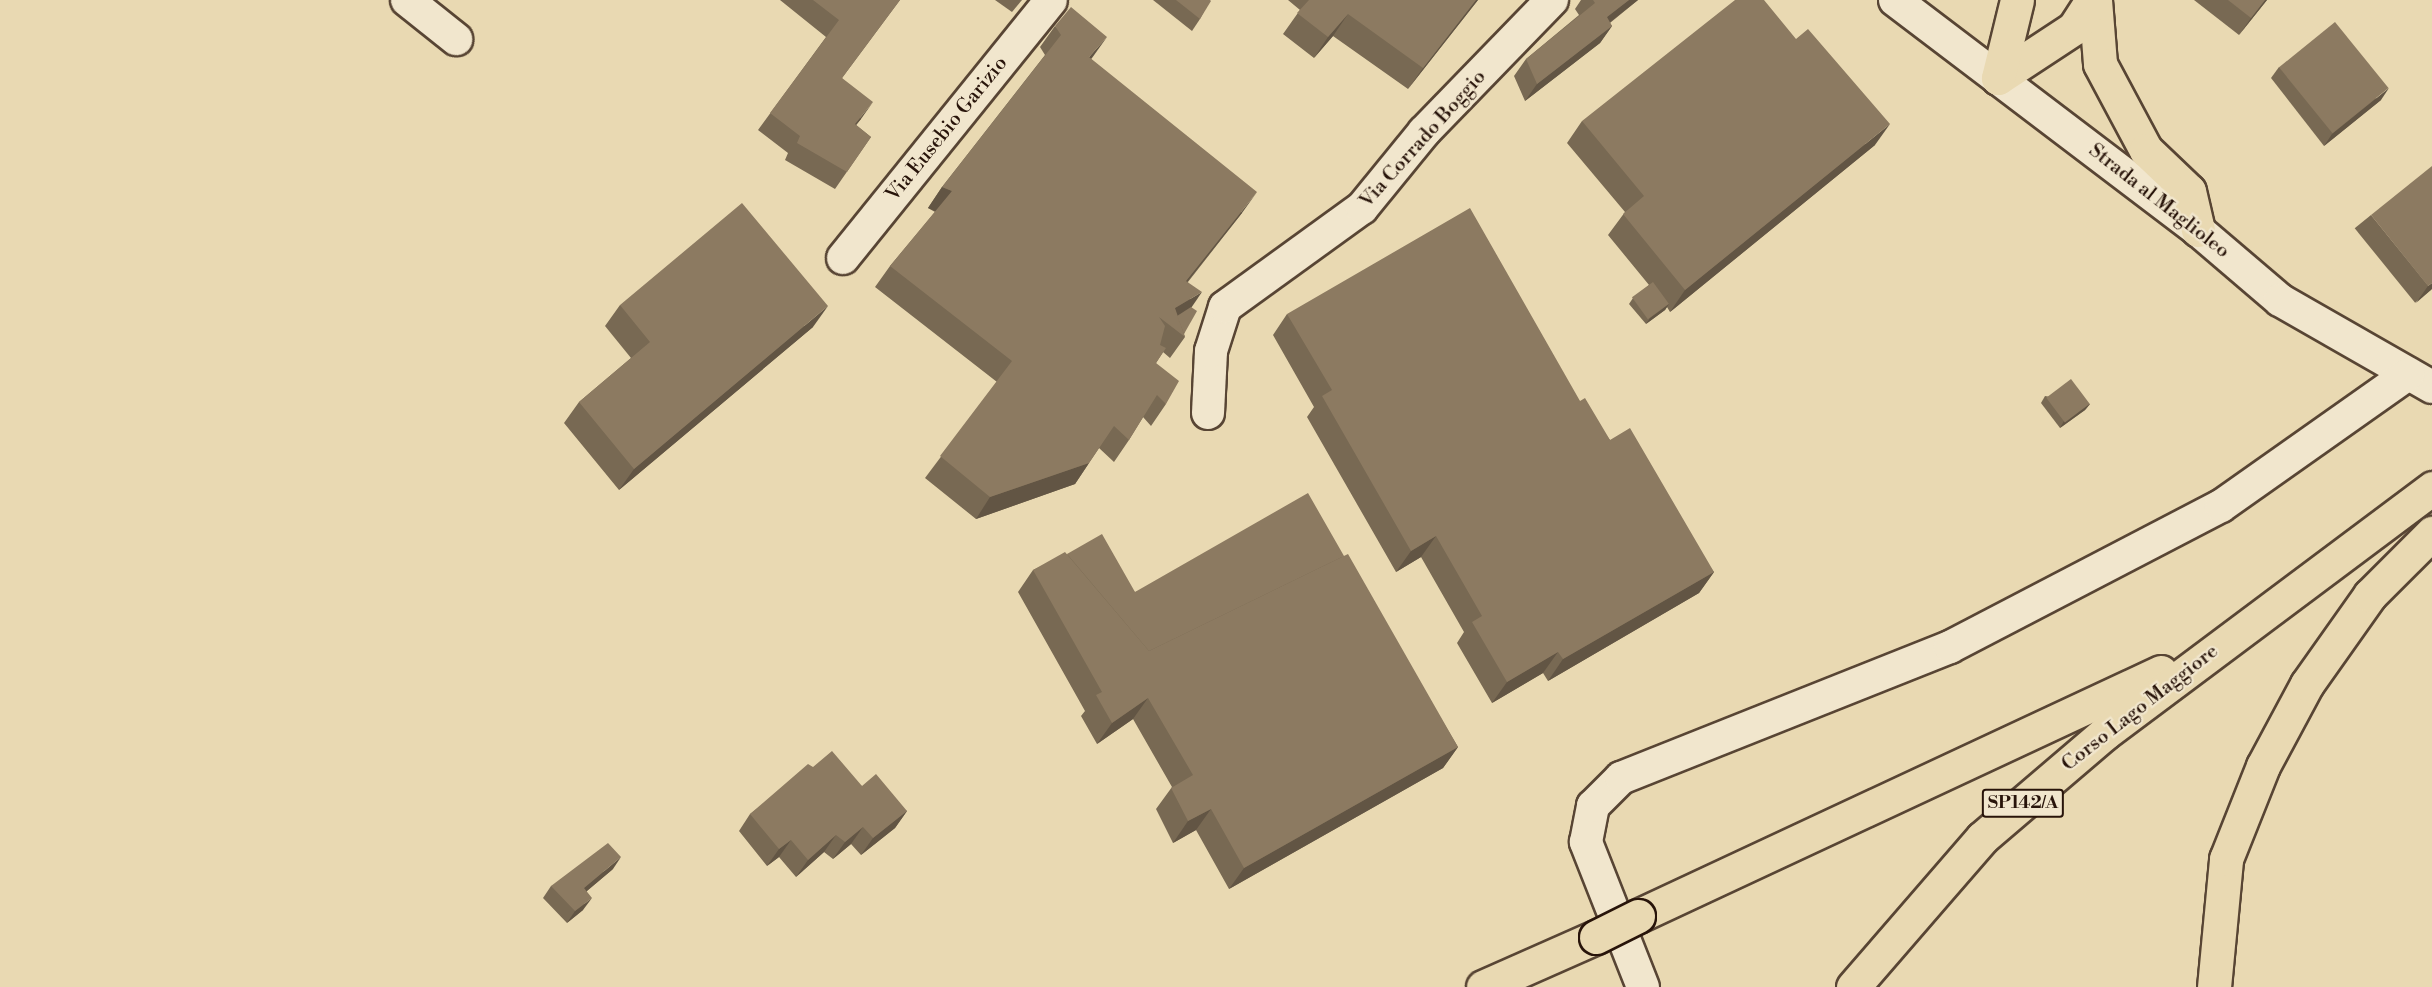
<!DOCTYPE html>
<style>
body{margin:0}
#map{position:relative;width:2432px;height:987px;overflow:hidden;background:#e9d9b2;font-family:"Libre Bodoni",serif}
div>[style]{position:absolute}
.roads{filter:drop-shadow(2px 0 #584534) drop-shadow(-2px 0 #584534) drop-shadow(0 2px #584534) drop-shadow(0 -2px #584534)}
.minor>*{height:32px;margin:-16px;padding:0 16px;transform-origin:16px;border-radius:16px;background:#f1e6cd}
.trunk>*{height:33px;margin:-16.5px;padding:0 16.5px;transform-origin:16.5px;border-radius:16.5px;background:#e9d9b2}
.bridges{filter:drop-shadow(2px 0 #28140a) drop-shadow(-2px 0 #28140a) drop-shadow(0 2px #28140a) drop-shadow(0 -2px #28140a)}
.trunk-bridge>*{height:33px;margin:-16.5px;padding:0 16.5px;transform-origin:16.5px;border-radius:16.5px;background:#e9d9b2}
.wall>*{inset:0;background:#786953;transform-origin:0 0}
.shaded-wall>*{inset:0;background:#625544}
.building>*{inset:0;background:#8c7a61;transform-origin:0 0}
span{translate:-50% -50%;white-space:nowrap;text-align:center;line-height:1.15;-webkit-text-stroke:4.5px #f1e6cd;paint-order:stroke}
.shield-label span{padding:2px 4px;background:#f1e6cd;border:2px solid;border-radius:4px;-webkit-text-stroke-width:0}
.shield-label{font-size:18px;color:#28140a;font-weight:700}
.street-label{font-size:20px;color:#28140a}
</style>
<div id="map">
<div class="roads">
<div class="minor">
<div style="left:407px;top:0;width:63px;rotate:38.5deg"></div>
<div style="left:1895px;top:0;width:380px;rotate:37.2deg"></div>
<div style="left:2198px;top:230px;width:108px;rotate:40.5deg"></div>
<div style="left:2280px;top:300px;width:175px;rotate:29.8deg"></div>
<div style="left:843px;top:258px;width:331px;rotate:-51.1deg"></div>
<div style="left:1208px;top:413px;width:62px;rotate:-87.2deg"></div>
<div style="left:1211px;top:351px;width:46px;rotate:-72.3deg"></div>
<div style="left:1225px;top:307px;width:169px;rotate:-35.9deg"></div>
<div style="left:1362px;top:208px;width:98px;rotate:-50.8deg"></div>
<div style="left:1424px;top:132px;width:184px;rotate:-45.9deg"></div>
<div style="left:1643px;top:987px;width:156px;rotate:-111.5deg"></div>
<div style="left:1586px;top:842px;width:37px;rotate:-79deg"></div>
<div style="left:1593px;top:806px;width:40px;rotate:-45deg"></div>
<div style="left:1621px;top:778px;width:354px;rotate:-21.7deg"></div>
<div style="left:1950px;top:647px;width:305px;rotate:-27.5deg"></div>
<div style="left:2221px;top:506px;width:229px;rotate:-35.2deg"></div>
</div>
<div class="trunk">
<div style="left:2095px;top:0;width:64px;rotate:85.5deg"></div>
<div style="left:2100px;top:64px;width:98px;rotate:61.9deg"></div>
<div style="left:2146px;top:150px;width:59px;rotate:43.6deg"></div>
<div style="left:2189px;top:191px;width:40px;rotate:77deg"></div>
<div style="left:1998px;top:78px;width:91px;rotate:-33.3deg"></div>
<div style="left:2074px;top:28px;width:33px;rotate:-57deg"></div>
<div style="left:1998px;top:78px;width:80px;rotate:-76.3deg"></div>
<div style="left:1638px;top:916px;width:577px;rotate:-25.01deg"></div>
<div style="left:1483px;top:987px;width:124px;rotate:-23.9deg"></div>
<div style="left:1853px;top:987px;width:197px;rotate:-49.1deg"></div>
<div style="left:1982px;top:838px;width:162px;rotate:-40.5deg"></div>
<div style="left:2105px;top:733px;width:409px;rotate:-36.8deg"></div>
<div style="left:2214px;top:987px;width:129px;rotate:-84.6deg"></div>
<div style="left:2226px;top:859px;width:100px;rotate:-68.3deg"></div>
<div style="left:2263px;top:766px;width:93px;rotate:-61.8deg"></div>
<div style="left:2307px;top:684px;width:109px;rotate:-54.7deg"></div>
<div style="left:2370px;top:595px;width:88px;rotate:-45deg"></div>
</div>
</div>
<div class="bridges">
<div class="trunk-bridge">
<div style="left:1596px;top:937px;width:47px;rotate:-26.6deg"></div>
</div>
</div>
<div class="wall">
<div style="clip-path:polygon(780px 0,900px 0,842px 78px,861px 119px,856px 125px,871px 137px,835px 189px,785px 160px,788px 153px,758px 130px,826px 37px)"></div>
<div style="clip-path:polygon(995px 0,1022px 0,1012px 12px)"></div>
<div style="clip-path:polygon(1153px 0,1210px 0,1200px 19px,1192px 31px)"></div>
<div style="clip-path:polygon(1288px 0,1478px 0,1408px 89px,1333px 36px,1314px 58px,1283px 34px,1300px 10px)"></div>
<div style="clip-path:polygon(1581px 0,1638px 0,1610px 23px,1612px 26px,1600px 43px,1525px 101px,1514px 76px,1526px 59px,1579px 15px,1575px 9px)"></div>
<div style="clip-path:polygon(2194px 0,2267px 0,2239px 35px)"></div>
<div style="clip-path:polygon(1055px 26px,1091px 59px,1242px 213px,1188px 282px,1191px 307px,1184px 334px,1185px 337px,1170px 358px,1163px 352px,1156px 363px,1166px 404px,1151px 426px,1143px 417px,1129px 440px,1114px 462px,1099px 448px,1075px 484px,976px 519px,925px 478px,997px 382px,875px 287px,890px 266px,935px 212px,928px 208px,942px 187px,1045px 55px,1040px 47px)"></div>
<div style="clip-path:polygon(2279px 67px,2381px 100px,2324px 146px,2271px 78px)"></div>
<div style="clip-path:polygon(1582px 121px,1875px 145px,1670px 312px,1667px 307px,1665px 310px,1646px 324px,1629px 304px,1633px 298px,1649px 285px,1608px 235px,1625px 212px,1567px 143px)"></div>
<div style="left:2371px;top:215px;width:96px;height:21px;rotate:51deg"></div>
<div style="clip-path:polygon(620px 305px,813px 327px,619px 490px,564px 423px,579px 402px,631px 358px,605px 326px)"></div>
<div style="clip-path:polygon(1287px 314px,1580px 401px,1610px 440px,1714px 572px,1699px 593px,1548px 681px,1543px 673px,1492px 703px,1457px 643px,1464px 632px,1421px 557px,1396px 572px,1307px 417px,1314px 407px,1273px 335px)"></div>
<div style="clip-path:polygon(2045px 396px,2090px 404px,2085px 410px,2060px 428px,2041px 403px)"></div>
<div style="clip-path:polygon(1067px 554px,1135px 592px,1344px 556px,1458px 747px,1443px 768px,1229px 889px,1196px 830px,1173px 843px,1156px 809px,1172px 787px,1133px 719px,1097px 744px,1081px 716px,1085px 711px,1018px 592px,1033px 570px)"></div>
<div style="clip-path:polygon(813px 767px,862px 786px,907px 811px,895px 828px,861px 855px,851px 844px,833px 859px,824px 852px,796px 877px,779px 857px,767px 866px,739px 831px,750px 814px)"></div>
<div style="clip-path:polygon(613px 869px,587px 891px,583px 910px,567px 923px,543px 898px,551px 886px)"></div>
</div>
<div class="shaded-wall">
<div style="clip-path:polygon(1476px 0,1478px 0,1408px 89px,1423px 68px)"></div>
<div style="clip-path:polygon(1629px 0,1638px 0,1595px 34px,1607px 17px)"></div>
<div style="clip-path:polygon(2265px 0,2267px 0,2239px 35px,2251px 18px)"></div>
<div style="clip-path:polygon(1348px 14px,1333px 36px,1314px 58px,1328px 37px)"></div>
<div style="clip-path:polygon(1612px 26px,1600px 43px,1525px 101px,1537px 84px)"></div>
<div style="clip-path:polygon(1107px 37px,1092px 58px,1074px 78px,1089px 57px)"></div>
<div style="clip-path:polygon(2389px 88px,2381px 100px,2324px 146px,2332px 134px)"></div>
<div style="clip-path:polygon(873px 102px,861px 119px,843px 141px,855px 124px)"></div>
<div style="clip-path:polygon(1890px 124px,1875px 145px,1670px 312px,1685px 290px)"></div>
<div style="clip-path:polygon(942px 187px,952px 191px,937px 212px,928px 208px)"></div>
<div style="clip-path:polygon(1257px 192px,1242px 213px,1171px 302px,1186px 281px)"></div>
<div style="clip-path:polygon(2432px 283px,2432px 289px,2416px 303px,2428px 286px)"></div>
<div style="clip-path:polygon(1202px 292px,1187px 314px,1169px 324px,1175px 308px)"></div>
<div style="clip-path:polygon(1669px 304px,1665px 310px,1646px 324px,1650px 318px)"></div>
<div style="clip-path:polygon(828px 306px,813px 327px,619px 490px,634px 469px)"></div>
<div style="clip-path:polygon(2090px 404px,2085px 410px,2060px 428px,2064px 421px)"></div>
<div style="clip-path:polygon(1089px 463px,1075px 484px,976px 519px,990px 497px)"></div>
<div style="clip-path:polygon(1436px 536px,1421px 557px,1396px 572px,1411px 551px)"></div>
<div style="clip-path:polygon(1714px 572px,1699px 593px,1548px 681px,1563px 659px)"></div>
<div style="clip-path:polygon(1558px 652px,1543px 673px,1492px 703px,1507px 682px)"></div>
<div style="clip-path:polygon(1148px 698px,1133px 719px,1097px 744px,1112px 723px)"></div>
<div style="clip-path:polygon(1458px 747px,1443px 768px,1229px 889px,1244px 868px)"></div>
<div style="clip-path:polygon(1211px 809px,1196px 830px,1173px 843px,1188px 821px)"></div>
<div style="clip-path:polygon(907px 811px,895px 828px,861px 855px,873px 838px)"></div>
<div style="clip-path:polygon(863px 827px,851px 844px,833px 859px,845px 842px)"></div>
<div style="clip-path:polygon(836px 835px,824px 852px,796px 877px,808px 860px)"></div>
<div style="clip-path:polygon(791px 840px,779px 857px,767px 866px,779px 849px)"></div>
<div style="clip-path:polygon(621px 857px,613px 869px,576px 900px,584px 888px)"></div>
<div style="clip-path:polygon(592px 898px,583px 910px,567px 923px,575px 911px)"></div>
</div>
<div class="building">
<div style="clip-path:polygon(813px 0,900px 0,842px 78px,873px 102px,855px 124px,871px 137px,847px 172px,797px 143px,800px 136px,770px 113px,839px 20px)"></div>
<div style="clip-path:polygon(1176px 0,1210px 0,1211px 1px,1200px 19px)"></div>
<div style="clip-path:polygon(1309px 0,1476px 0,1423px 68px,1348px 14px,1328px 37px,1297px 13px)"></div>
<div style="clip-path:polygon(1593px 0,1629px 0,1607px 17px,1612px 26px,1537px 84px,1526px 59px,1595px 3px)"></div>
<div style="clip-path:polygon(1735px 0,1764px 0,1796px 39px,1808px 29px,1890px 124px,1685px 290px,1623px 214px,1644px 196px,1582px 121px)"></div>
<div style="clip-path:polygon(2228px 0,2265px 0,2251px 18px)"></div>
<div style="clip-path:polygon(1071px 7px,1107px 37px,1089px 57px,1257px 192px,1186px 281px,1202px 292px,1175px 308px,1185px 337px,1159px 317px,1165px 326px,1160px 345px,1166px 348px,1156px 363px,1179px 381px,1166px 404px,1157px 395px,1129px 440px,1114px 426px,1089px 463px,990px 497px,940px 456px,1012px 361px,890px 266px,952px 191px,942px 187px,1061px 35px,1055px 26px)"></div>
<div style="left:2335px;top:22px;width:85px;height:72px;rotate:51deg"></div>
<div style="clip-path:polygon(2432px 166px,2432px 283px,2428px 286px,2371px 215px)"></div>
<div style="clip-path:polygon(742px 203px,828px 306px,634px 469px,579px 402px,650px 342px,620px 305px)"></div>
<div style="clip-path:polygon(1470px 208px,1580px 401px,1585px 398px,1610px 440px,1630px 428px,1714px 572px,1563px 659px,1558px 652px,1507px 682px,1472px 622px,1482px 616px,1436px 536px,1411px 551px,1322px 396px,1332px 390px,1287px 314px)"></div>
<div style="left:1653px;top:282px;width:27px;height:26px;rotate:54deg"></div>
<div style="clip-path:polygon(1191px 307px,1197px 311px,1184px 334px,1177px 316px)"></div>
<div style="left:2071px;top:379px;width:31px;height:31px;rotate:53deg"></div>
<div style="clip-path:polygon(1308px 493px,1344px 556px,1149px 651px,1067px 554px,1102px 534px,1135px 592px)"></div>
<div style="clip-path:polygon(1065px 552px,1149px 651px,1348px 554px,1458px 747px,1244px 868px,1211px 809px,1188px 821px,1171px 788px,1193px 775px,1148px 698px,1112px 723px,1096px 695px,1102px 692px,1033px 570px)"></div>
<div style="clip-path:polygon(832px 751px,862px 786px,876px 774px,907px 811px,873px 838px,863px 827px,845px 842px,836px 835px,808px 860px,791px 840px,779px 849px,750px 814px,808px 764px,813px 767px)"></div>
<div style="clip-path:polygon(608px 843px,621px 857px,584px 888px,592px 898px,575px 911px,551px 886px)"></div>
</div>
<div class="shield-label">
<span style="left:2023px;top:803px">SP142/A</span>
</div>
<div class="street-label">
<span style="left:947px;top:129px;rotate:-51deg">Via Eusebio Garizio</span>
<span style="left:1423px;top:139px;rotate:-48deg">Via Corrado Boggio</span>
<span style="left:2159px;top:201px;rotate:38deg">Strada al Maglioleo</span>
<span style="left:2140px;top:708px;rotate:-38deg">Corso Lago Maggiore</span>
</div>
</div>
